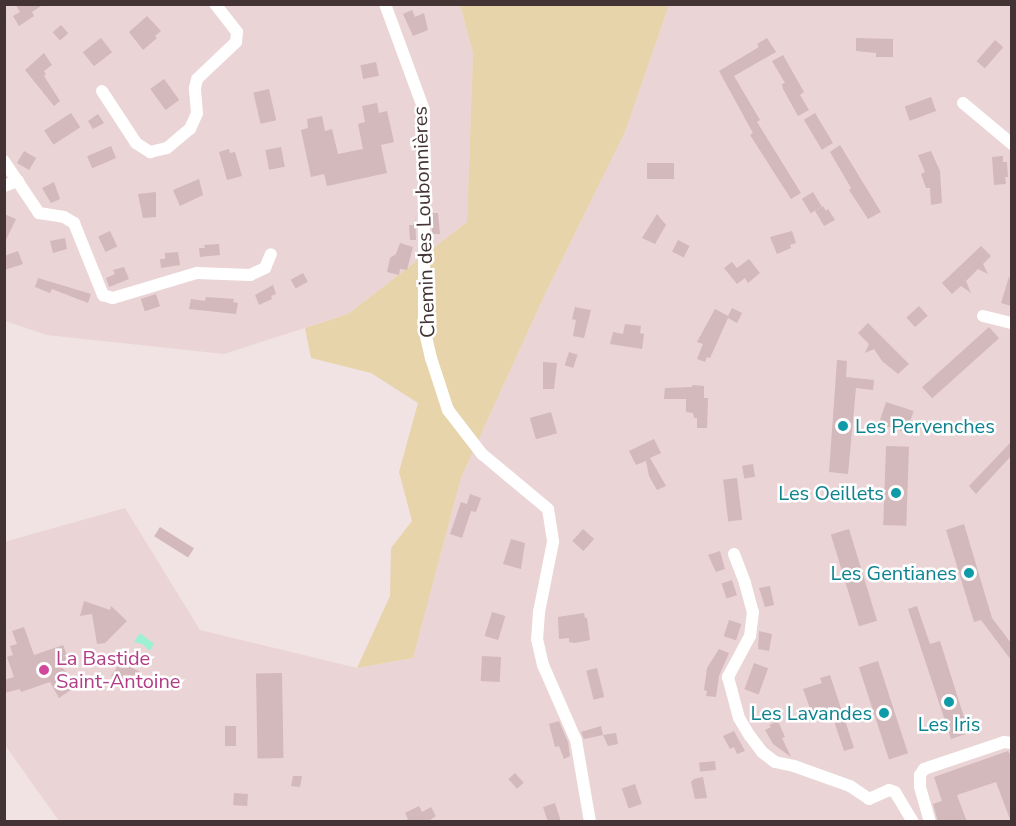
<!DOCTYPE html>
<meta charset="utf-8">
<style>
body{margin:0}
#map{position:relative;width:1016px;height:826px;overflow:hidden;background:#f1e2e3;font-family:"Nunito Sans",sans-serif}
div>[style]{position:absolute}
.residential>*{inset:0;background:#ead4d6}
.green>*{inset:0;background:#e7d4aa}
.water>*{inset:0;background:#9df0d3}
.building>*{inset:0;background:#d3b8bc;transform-origin:0 0}
.minor>*{height:12px;margin:-6px;padding:0 6px;transform-origin:6px;border-radius:6px;background:#fff}
.dots>*{width:16px;height:16px;translate:-50% -50%;box-sizing:border-box;border:3px solid #fff;border-radius:50%}
span{translate:-50% -50%;white-space:nowrap;text-align:center;line-height:1.15;-webkit-text-stroke:5px #fff;paint-order:stroke}
.street-label{font-size:20px;color:#433335}
.culture-label{font-size:20px;color:#0d838f}
.left{translate:0 -50%;text-align:left}
.right{translate:-100% -50%;text-align:right}
.hotel-label{font-size:20px;color:#b23c85}
.frame{position:absolute;inset:0;border:6px solid #433335;pointer-events:none}
</style>
<div id="map">
<div class="residential">
<div style="clip-path:polygon(5px 5px,460px 5px,473px 53px,467px 222px,348px 314px,224px 354px,47px 335px,5px 321px)"></div>
<div style="clip-path:polygon(669px 5px,1011px 5px,1011px 821px,59px 821px,5px 745px,4px 542px,125px 508px,200px 630px,357px 668px,413px 658px,461px 478px,546px 292px,625px 132px)"></div>
</div>
<div class="green">
<div style="clip-path:polygon(460px 5px,669px 5px,625px 132px,546px 292px,461px 478px,413px 658px,357px 668px,390px 596px,391px 548px,412px 521px,399px 472px,418px 403px,371px 373px,311px 358px,305px 328px,348px 314px,467px 222px,473px 53px)"></div>
</div>
<div class="water">
<div style="clip-path:polygon(140px 633px,154px 644px,150px 651px,142px 644px,134px 642px)"></div>
</div>
<div class="building">
<div style="clip-path:polygon(15px 4px,44px 4px,32px 12px,34px 16px,19px 26px,13px 16px,20px 12px)"></div>
<div style="clip-path:polygon(412px 10px,415px 17px,424px 13px,428px 30px,413px 36px,403px 14px)"></div>
<div style="clip-path:polygon(147px 16px,161px 31px,155px 36px,157px 38px,143px 50px,129px 32px)"></div>
<div style="left:61px;top:25px;width:11px;height:11px;rotate:49deg"></div>
<div style="left:101px;top:38px;width:18px;height:23px;rotate:52deg"></div>
<div style="clip-path:polygon(767px 38px,776px 52px,734px 76px,760px 120px,757px 122px,801px 193px,791px 199px,750px 135px,753px 133px,719px 71px,759px 47px,757px 44px)"></div>
<div style="clip-path:polygon(856px 38px,893px 39px,893px 57px,876px 57px,876px 53px,856px 51px)"></div>
<div style="left:995px;top:40px;width:11px;height:28px;rotate:41deg"></div>
<div style="clip-path:polygon(44px 53px,52px 65px,44px 71px,46px 74px,44px 76px,60px 101px,54px 106px,25px 70px)"></div>
<div style="clip-path:polygon(783px 55px,804px 92px,800px 95px,809px 110px,798px 116px,783px 89px,782px 84px,785px 83px,772px 61px)"></div>
<div style="left:376px;top:62px;width:14px;height:16px;rotate:78deg"></div>
<div style="left:164px;top:79px;width:26px;height:17px;rotate:54deg"></div>
<div style="left:269px;top:89px;width:32px;height:16px;rotate:77deg"></div>
<div style="left:931px;top:97px;width:15px;height:28px;rotate:70deg"></div>
<div style="clip-path:polygon(377px 103px,379px 113px,387px 111px,394px 142px,381px 145px,387px 173px,327px 186px,324px 174px,311px 177px,301px 130px,308px 128px,307px 119px,322px 116px,325px 131px,332px 129px,338px 154px,363px 149px,358px 124px,365px 122px,362px 106px)"></div>
<div style="left:71px;top:113px;width:17px;height:32px;rotate:57deg"></div>
<div style="left:815px;top:113px;width:35px;height:13px;rotate:59deg"></div>
<div style="clip-path:polygon(98px 114px,104px 123px,93px 129px,88px 121px)"></div>
<div style="clip-path:polygon(840px 145px,881px 212px,868px 219px,849px 190px,851px 188px,830px 152px)"></div>
<div style="left:111px;top:146px;width:13px;height:26px;rotate:67deg"></div>
<div style="left:281px;top:147px;width:20px;height:16px;rotate:79deg"></div>
<div style="clip-path:polygon(229px 149px,230px 153px,235px 152px,242px 176px,227px 180px,219px 152px)"></div>
<div style="left:24px;top:151px;width:14px;height:14px;rotate:30deg"></div>
<div style="clip-path:polygon(931px 151px,940px 171px,942px 203px,931px 205px,930px 188px,926px 188px,921px 174px,925px 172px,918px 155px)"></div>
<div style="clip-path:polygon(1003px 156px,1003px 162px,1007px 162px,1008px 177px,1005px 177px,1006px 184px,994px 185px,992px 157px)"></div>
<div style="left:647px;top:163px;width:27px;height:16px"></div>
<div style="clip-path:polygon(199px 179px,203px 195px,180px 206px,173px 190px)"></div>
<div style="clip-path:polygon(54px 182px,60px 199px,51px 203px,42px 188px)"></div>
<div style="clip-path:polygon(156px 192px,156px 217px,143px 218px,138px 194px)"></div>
<div style="left:813px;top:192px;width:17px;height:13px;rotate:59deg"></div>
<div style="clip-path:polygon(823px 206px,826px 211px,828px 209px,835px 220px,824px 226px,815px 211px)"></div>
<div style="clip-path:polygon(432px 213px,438px 213px,440px 234px,432px 234px)"></div>
<div style="clip-path:polygon(4px 214px,16px 219px,4px 244px)"></div>
<div style="clip-path:polygon(415px 214px,416px 240px,410px 240px,409px 225px,415px 225px)"></div>
<div style="clip-path:polygon(657px 214px,666px 225px,655px 244px,642px 238px)"></div>
<div style="left:110px;top:231px;width:17px;height:13px;rotate:65deg"></div>
<div style="clip-path:polygon(792px 231px,796px 243px,790px 245px,791px 248px,777px 254px,770px 237px)"></div>
<div style="clip-path:polygon(65px 238px,67px 249px,53px 253px,50px 241px)"></div>
<div style="left:678px;top:240px;width:13px;height:13px;rotate:27deg"></div>
<div style="clip-path:polygon(400px 243px,413px 247px,407px 270px,400px 269px,399px 275px,387px 272px,390px 258px,396px 254px)"></div>
<div style="clip-path:polygon(219px 244px,220px 255px,200px 257px,199px 248px,205px 248px,204px 245px)"></div>
<div style="clip-path:polygon(981px 246px,991px 256px,983px 264px,988px 274px,978px 269px,966px 281px,971px 293px,961px 286px,952px 294px,942px 283px)"></div>
<div style="clip-path:polygon(18px 251px,23px 264px,4px 270px,4px 256px)"></div>
<div style="clip-path:polygon(178px 252px,180px 265px,161px 268px,160px 259px,165px 259px,165px 253px)"></div>
<div style="clip-path:polygon(749px 259px,760px 273px,748px 283px,745px 278px,737px 284px,724px 268px,732px 262px,737px 268px)"></div>
<div style="clip-path:polygon(124px 267px,129px 279px,109px 287px,106px 278px,115px 274px,113px 270px)"></div>
<div style="left:303px;top:273px;width:10px;height:14px;rotate:61deg"></div>
<div style="clip-path:polygon(1009px 277px,1011px 277px,1011px 306px,1001px 303px)"></div>
<div style="clip-path:polygon(38px 278px,91px 294px,88px 303px,52px 289px,50px 293px,35px 287px)"></div>
<div style="clip-path:polygon(273px 285px,276px 294px,271px 296px,272px 299px,259px 305px,255px 295px)"></div>
<div style="left:156px;top:294px;width:13px;height:16px;rotate:72deg"></div>
<div style="clip-path:polygon(206px 297px,234px 299px,233px 302px,238px 303px,236px 314px,189px 309px,191px 299px,205px 301px)"></div>
<div style="left:919px;top:306px;width:13px;height:17px;rotate:48deg"></div>
<div style="clip-path:polygon(575px 307px,591px 310px,584px 338px,573px 336px,576px 320px,572px 319px)"></div>
<div style="clip-path:polygon(732px 308px,742px 313px,737px 323px,728px 318px,710px 358px,707px 357px,705px 362px,697px 359px,703px 344px,697px 342px,715px 309px,728px 316px)"></div>
<div style="clip-path:polygon(868px 323px,909px 364px,898px 374px,882px 361px,874px 349px,865px 353px,869px 344px,858px 333px)"></div>
<div style="clip-path:polygon(625px 324px,641px 326px,640px 333px,644px 334px,642px 349px,610px 344px,613px 332px,623px 334px)"></div>
<div style="left:989px;top:327px;width:15px;height:90px;rotate:48deg"></div>
<div style="left:569px;top:352px;width:9px;height:14px;rotate:18deg"></div>
<div style="clip-path:polygon(837px 360px,847px 361px,846px 377px,874px 380px,873px 390px,856px 388px,848px 474px,829px 472px)"></div>
<div style="clip-path:polygon(543px 362px,557px 363px,554px 389px,543px 389px)"></div>
<div style="clip-path:polygon(692px 385px,704px 386px,704px 398px,708px 398px,707px 428px,697px 428px,697px 418px,694px 418px,693px 413px,686px 412px,686px 399px,664px 399px,665px 388px,692px 387px)"></div>
<div style="left:886px;top:402px;width:29px;height:23px;rotate:18deg"></div>
<div style="left:551px;top:412px;width:22px;height:22px;rotate:74deg"></div>
<div style="clip-path:polygon(654px 439px,661px 453px,650px 458px,666px 486px,657px 490px,649px 476px,646px 461px,636px 465px,629px 451px)"></div>
<div style="clip-path:polygon(1011px 442px,1011px 456px,976px 494px,969px 486px)"></div>
<div style="left:886px;top:446px;width:23px;height:79px;rotate:2deg"></div>
<div style="left:753px;top:464px;width:13px;height:11px;rotate:81deg"></div>
<div style="left:737px;top:478px;width:42px;height:14px;rotate:83deg"></div>
<div style="clip-path:polygon(470px 494px,481px 498px,476px 512px,471px 511px,462px 538px,450px 534px,461px 502px,467px 504px)"></div>
<div style="clip-path:polygon(964px 524px,992px 618px,1011px 643px,1011px 660px,981px 620px,974px 622px,946px 530px)"></div>
<div style="left:160px;top:527px;width:40px;height:11px;rotate:32deg"></div>
<div style="left:583px;top:529px;width:15px;height:16px;rotate:42deg"></div>
<div style="left:849px;top:529px;width:96px;height:19px;rotate:73deg"></div>
<div style="clip-path:polygon(511px 539px,525px 543px,521px 569px,503px 564px)"></div>
<div style="clip-path:polygon(720px 551px,725px 569px,716px 572px,708px 555px)"></div>
<div style="left:732px;top:580px;width:16px;height:11px;rotate:72deg"></div>
<div style="clip-path:polygon(770px 586px,774px 605px,765px 607px,759px 588px)"></div>
<div style="clip-path:polygon(84px 601px,110px 610px,111px 606px,127px 621px,105px 643px,97px 644px,92px 614px,80px 616px)"></div>
<div style="clip-path:polygon(917px 606px,930px 644px,940px 641px,969px 733px,951px 739px,908px 609px)"></div>
<div style="left:492px;top:612px;width:14px;height:25px;rotate:17deg"></div>
<div style="clip-path:polygon(584px 613px,585px 618px,587px 618px,590px 640px,575px 643px,569px 642px,569px 638px,559px 639px,558px 617px)"></div>
<div style="left:729px;top:620px;width:13px;height:17px;rotate:18deg"></div>
<div style="clip-path:polygon(24px 627px,34px 655px,63px 645px,69px 660px,59px 664px,78px 685px,59px 698px,50px 682px,21px 692px,20px 689px,4px 693px,4px 680px,14px 677px,7px 657px,13px 655px,10px 646px,17px 644px,12px 631px)"></div>
<div style="clip-path:polygon(759px 631px,772px 634px,769px 651px,758px 649px)"></div>
<div style="clip-path:polygon(719px 649px,729px 653px,719px 676px,716px 697px,706px 696px,707px 691px,704px 690px,707px 668px)"></div>
<div style="left:482px;top:656px;width:19px;height:25px;rotate:3deg"></div>
<div style="left:878px;top:661px;width:97px;height:20px;rotate:72deg"></div>
<div style="clip-path:polygon(121px 662px,142px 673px,131px 687px,111px 676px)"></div>
<div style="left:754px;top:663px;width:15px;height:28px;rotate:20deg"></div>
<div style="left:597px;top:668px;width:30px;height:11px;rotate:76deg"></div>
<div style="left:282px;top:673px;width:85px;height:26px;rotate:89deg"></div>
<div style="clip-path:polygon(830px 675px,854px 748px,844px 751px,830px 709px,812px 714px,803px 689px,822px 683px,820px 678px)"></div>
<div style="clip-path:polygon(559px 721px,568px 742px,570px 756px,564px 759px,559px 746px,555px 747px,549px 724px)"></div>
<div style="clip-path:polygon(778px 721px,785px 737px,782px 738px,791px 757px,773px 744px,765px 730px,771px 727px,769px 725px)"></div>
<div style="left:225px;top:726px;width:11px;height:20px"></div>
<div style="clip-path:polygon(601px 726px,603px 735px,584px 739px,581px 732px)"></div>
<div style="clip-path:polygon(734px 731px,745px 751px,737px 754px,734px 747px,730px 749px,723px 736px)"></div>
<div style="clip-path:polygon(616px 733px,618px 744px,608px 746px,603px 735px)"></div>
<div style="clip-path:polygon(1008px 751px,1011px 756px,1011px 822px,996px 782px,957px 795px,967px 822px,938px 822px,933px 804px,942px 801px,934px 777px)"></div>
<div style="left:715px;top:761px;width:9px;height:16px;rotate:84deg"></div>
<div style="left:515px;top:773px;width:13px;height:9px;rotate:48deg"></div>
<div style="clip-path:polygon(293px 776px,302px 776px,300px 787px,291px 786px)"></div>
<div style="clip-path:polygon(703px 777px,707px 798px,695px 799px,691px 782px,694px 779px)"></div>
<div style="left:635px;top:784px;width:21px;height:14px;rotate:71deg"></div>
<div style="left:234px;top:793px;width:14px;height:12px;rotate:4deg"></div>
<div style="clip-path:polygon(555px 803px,561px 822px,548px 822px,543px 807px)"></div>
<div style="clip-path:polygon(419px 806px,422px 812px,431px 807px,436px 816px,427px 822px,403px 822px,408px 819px,405px 813px)"></div>
</div>
<div class="minor">
<div style="left:385px;top:4px;width:113px;rotate:69.8deg"></div>
<div style="left:424px;top:110px;width:218px;rotate:90deg"></div>
<div style="left:424px;top:328px;width:31px;rotate:77deg"></div>
<div style="left:431px;top:358px;width:55px;rotate:71.9deg"></div>
<div style="left:448px;top:410px;width:56px;rotate:52.3deg"></div>
<div style="left:482px;top:454px;width:86px;rotate:39.8deg"></div>
<div style="left:548px;top:509px;width:33px;rotate:81deg"></div>
<div style="left:553px;top:542px;width:71px;rotate:101.3deg"></div>
<div style="left:539px;top:612px;width:27px;rotate:94deg"></div>
<div style="left:537px;top:639px;width:27px;rotate:77deg"></div>
<div style="left:543px;top:665px;width:82px;rotate:66.3deg"></div>
<div style="left:576px;top:740px;width:83px;rotate:80.3deg"></div>
<div style="left:102px;top:91px;width:62px;rotate:56.8deg"></div>
<div style="left:136px;top:143px;width:17px;rotate:33deg"></div>
<div style="left:150px;top:152px;width:17px;rotate:-13deg"></div>
<div style="left:167px;top:148px;width:30px;rotate:-40deg"></div>
<div style="left:190px;top:129px;width:17px;rotate:-66deg"></div>
<div style="left:197px;top:113px;width:25px;rotate:-95deg"></div>
<div style="left:195px;top:88px;width:9px;rotate:-77deg"></div>
<div style="left:197px;top:79px;width:54px;rotate:-43.5deg"></div>
<div style="left:236px;top:42px;width:10px;rotate:-84deg"></div>
<div style="left:237px;top:32px;width:36px;rotate:-128deg"></div>
<div style="left:963px;top:103px;width:64px;rotate:39.9deg"></div>
<div style="left:4px;top:161px;width:63px;rotate:56.1deg"></div>
<div style="left:39px;top:213px;width:25px;rotate:9deg"></div>
<div style="left:64px;top:217px;width:12px;rotate:31deg"></div>
<div style="left:74px;top:223px;width:78px;rotate:68.1deg"></div>
<div style="left:103px;top:295px;width:10px;rotate:17deg"></div>
<div style="left:113px;top:298px;width:88px;rotate:-16.6deg"></div>
<div style="left:197px;top:273px;width:53px;rotate:2.2deg"></div>
<div style="left:250px;top:275px;width:17px;rotate:-25deg"></div>
<div style="left:265px;top:268px;width:15px;rotate:-67deg"></div>
<div style="left:4px;top:186px;width:15px;rotate:-20deg"></div>
<div style="left:983px;top:316px;width:30px;rotate:14deg"></div>
<div style="left:734px;top:554px;width:31px;rotate:69deg"></div>
<div style="left:745px;top:583px;width:30px;rotate:75deg"></div>
<div style="left:753px;top:612px;width:24px;rotate:97deg"></div>
<div style="left:750px;top:636px;width:47px;rotate:118.2deg"></div>
<div style="left:728px;top:677px;width:42px;rotate:75deg"></div>
<div style="left:739px;top:718px;width:21px;rotate:59deg"></div>
<div style="left:750px;top:736px;width:20px;rotate:53deg"></div>
<div style="left:762px;top:752px;width:16px;rotate:38deg"></div>
<div style="left:775px;top:762px;width:19px;rotate:12deg"></div>
<div style="left:794px;top:766px;width:59px;rotate:19.7deg"></div>
<div style="left:850px;top:786px;width:23px;rotate:34deg"></div>
<div style="left:869px;top:799px;width:22px;rotate:-24deg"></div>
<div style="left:889px;top:790px;width:6px;rotate:18deg"></div>
<div style="left:895px;top:792px;width:35px;rotate:59deg"></div>
<div style="left:930px;top:822px;width:37px;rotate:-106deg"></div>
<div style="left:920px;top:786px;width:11px;rotate:-90deg"></div>
<div style="left:920px;top:775px;width:7px;rotate:-56deg"></div>
<div style="left:924px;top:769px;width:84px;rotate:-18.6deg"></div>
<div style="left:1004px;top:742px;width:8px;rotate:7deg"></div>
</div>
<div class="dots">
<div style="left:843px;top:426px;background:#0f9aa8"></div>
<div style="left:896px;top:493px;background:#0f9aa8"></div>
<div style="left:969px;top:573px;background:#0f9aa8"></div>
<div style="left:44px;top:670px;background:#d1479c"></div>
<div style="left:949px;top:702px;background:#0f9aa8"></div>
<div style="left:884px;top:713px;background:#0f9aa8"></div>
</div>
<div class="street-label">
<span style="left:424px;top:222px;rotate:-92deg">Chemin des Loubonnières</span>
</div>
<div class="culture-label">
<span class="left" style="left:855px;top:426px">Les Pervenches</span>
<span class="right" style="left:884px;top:493px">Les Oeillets</span>
<span class="right" style="left:957px;top:573px">Les Gentianes</span>
<span class="right" style="left:872px;top:713px">Les Lavandes</span>
<span style="left:949px;top:724px">Les Iris</span>
</div>
<div class="hotel-label">
<span class="left" style="left:56px;top:670px">La Bastide<br>Saint-Antoine</span>
</div>
<div class="frame"></div>
</div>
